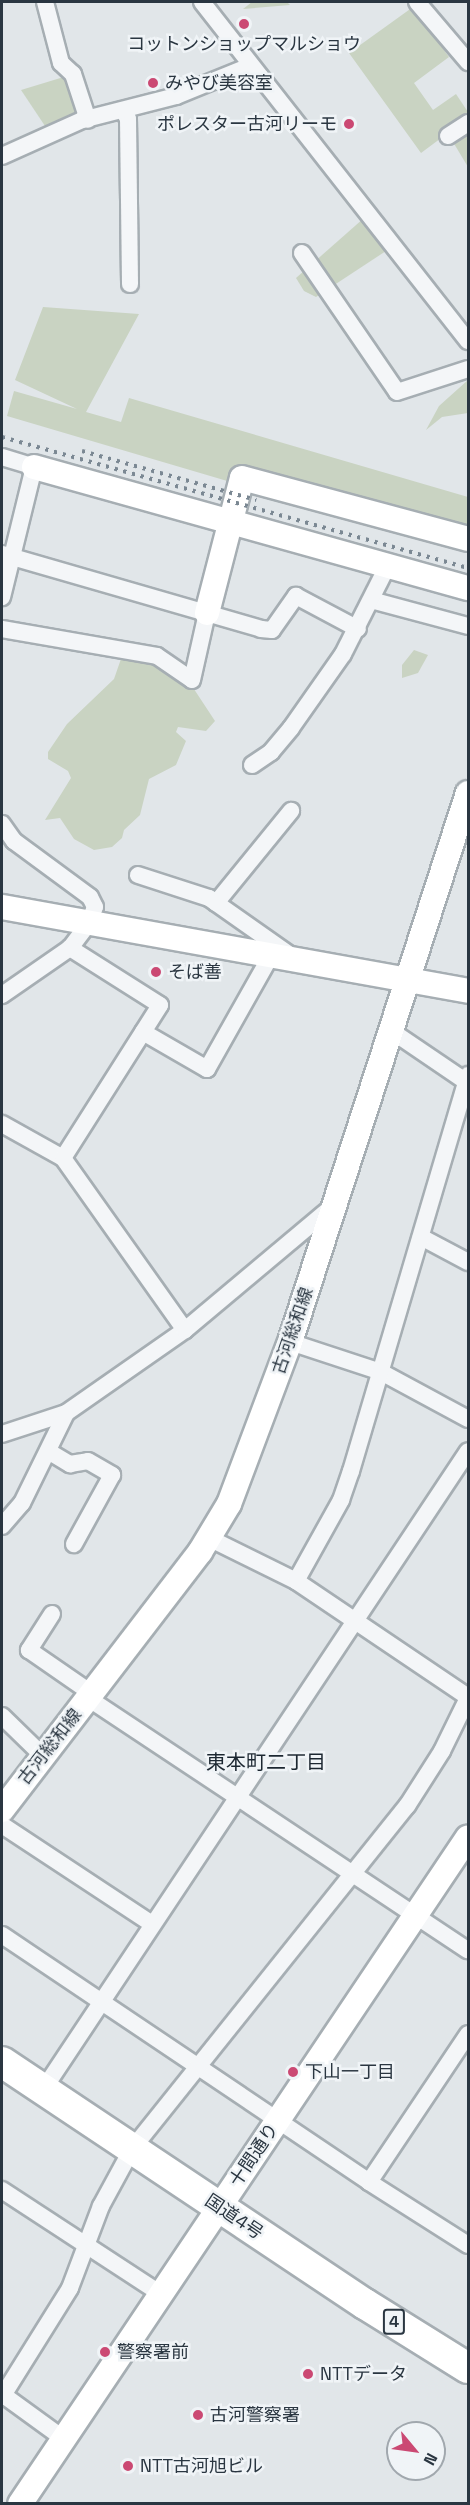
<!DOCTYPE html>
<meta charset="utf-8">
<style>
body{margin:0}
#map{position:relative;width:470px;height:2505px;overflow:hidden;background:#e1e6e9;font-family:"Space Grotesk","Noto Sans JP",sans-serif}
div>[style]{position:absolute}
.green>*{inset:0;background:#c9d3c2}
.roads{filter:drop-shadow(2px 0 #a6aeb3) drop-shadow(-2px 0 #a6aeb3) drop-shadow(0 2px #a6aeb3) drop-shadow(0 -2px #a6aeb3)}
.street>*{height:16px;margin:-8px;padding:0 8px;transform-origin:8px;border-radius:8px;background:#f4f6f8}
.secondary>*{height:24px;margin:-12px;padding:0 12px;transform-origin:12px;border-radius:12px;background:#fff}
.highway>*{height:30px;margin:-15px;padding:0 15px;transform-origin:15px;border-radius:15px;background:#fff}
.rail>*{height:4px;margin-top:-2px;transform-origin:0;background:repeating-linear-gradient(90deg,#7b8893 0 3px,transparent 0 9px)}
.dots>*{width:16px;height:16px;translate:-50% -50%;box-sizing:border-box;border:3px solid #f0f4f7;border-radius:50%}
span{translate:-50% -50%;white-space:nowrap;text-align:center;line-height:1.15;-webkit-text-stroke:5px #f0f4f7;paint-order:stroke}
.shield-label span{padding:2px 4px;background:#f0f4f7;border:2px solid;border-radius:4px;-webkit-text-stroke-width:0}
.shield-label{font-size:16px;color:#2a3641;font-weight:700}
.poi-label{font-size:18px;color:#2a3641}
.left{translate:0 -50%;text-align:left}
.right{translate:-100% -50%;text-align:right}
.street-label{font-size:18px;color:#2a3641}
.neighbourhood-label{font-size:20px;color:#1c2731}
.frame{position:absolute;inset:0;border:3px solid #2a3641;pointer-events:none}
.north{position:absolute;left:386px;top:2421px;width:60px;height:60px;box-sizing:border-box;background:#f0f4f7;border:2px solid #a1a8ae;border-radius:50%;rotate:119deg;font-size:16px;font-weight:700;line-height:24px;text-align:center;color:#2a3641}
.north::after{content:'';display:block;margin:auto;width:21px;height:27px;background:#cb4973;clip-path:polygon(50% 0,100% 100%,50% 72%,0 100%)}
</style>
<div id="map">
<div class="green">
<div style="clip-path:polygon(252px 2px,287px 2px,290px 5px,243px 9px)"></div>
<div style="clip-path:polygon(413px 7px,449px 57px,414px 83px,433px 110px,456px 94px,468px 112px,468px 118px,421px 153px,349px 53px)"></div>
<div style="clip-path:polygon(67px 76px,82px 115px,47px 129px,21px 90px)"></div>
<div style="clip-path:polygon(468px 132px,468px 167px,453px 142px)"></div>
<div style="clip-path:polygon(364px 218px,389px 249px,316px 297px,304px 291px,296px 278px)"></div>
<div style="clip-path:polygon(43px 307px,139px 314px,86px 412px,121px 422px,129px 398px,468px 497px,468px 531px,239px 466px,234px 483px,7px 416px,14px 391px,77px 409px,15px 380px)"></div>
<div style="clip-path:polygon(468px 380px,468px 413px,442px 417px,426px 430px,439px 406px)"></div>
<div style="clip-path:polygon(414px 650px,428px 655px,418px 673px,402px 678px,402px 665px)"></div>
<div style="clip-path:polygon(122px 656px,151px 659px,190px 683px,215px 721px,206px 731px,178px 727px,176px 732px,186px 741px,176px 765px,149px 779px,140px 815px,124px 830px,122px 838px,112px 847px,94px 850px,74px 839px,60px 818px,45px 820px,71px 778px,68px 771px,48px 759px,48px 752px,67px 724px,114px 679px)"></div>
</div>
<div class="roads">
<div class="street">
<div style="left:45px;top:2px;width:63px;rotate:75.3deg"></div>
<div style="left:61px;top:63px;width:16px;rotate:43deg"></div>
<div style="left:73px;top:74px;width:48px;rotate:71.9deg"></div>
<div style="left:202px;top:2px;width:431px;rotate:51.9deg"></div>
<div style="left:417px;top:2px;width:79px;rotate:49.6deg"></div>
<div style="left:123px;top:110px;width:10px;rotate:61deg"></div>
<div style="left:128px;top:119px;width:165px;rotate:89.3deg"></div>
<div style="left:448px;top:136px;width:24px;rotate:-33deg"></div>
<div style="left:2px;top:156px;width:88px;rotate:-24.2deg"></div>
<div style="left:82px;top:120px;width:97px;rotate:-14.3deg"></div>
<div style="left:176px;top:96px;width:80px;rotate:-22.1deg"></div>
<div style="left:302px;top:253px;width:168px;rotate:55.6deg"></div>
<div style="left:397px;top:392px;width:75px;rotate:-17.9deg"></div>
<div style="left:2px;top:457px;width:34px;rotate:17deg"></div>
<div style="left:34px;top:467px;width:134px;rotate:103.8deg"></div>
<div style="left:2px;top:554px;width:270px;rotate:16.1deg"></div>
<div style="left:261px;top:629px;width:11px;rotate:5deg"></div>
<div style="left:272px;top:630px;width:42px;rotate:-54.8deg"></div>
<div style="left:296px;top:596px;width:70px;rotate:28deg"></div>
<div style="left:371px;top:600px;width:100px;rotate:15deg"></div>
<div style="left:2px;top:629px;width:157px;rotate:9.9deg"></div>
<div style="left:157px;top:656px;width:42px;rotate:34.4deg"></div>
<div style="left:192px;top:680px;width:69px;rotate:-77.4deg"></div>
<div style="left:252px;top:765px;width:23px;rotate:-34deg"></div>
<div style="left:271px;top:752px;width:31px;rotate:-50deg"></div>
<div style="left:291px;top:728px;width:90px;rotate:-54.9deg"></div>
<div style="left:343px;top:654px;width:97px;rotate:-63.2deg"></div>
<div style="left:2px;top:824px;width:21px;rotate:55deg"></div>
<div style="left:14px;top:841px;width:94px;rotate:36.4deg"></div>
<div style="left:90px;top:897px;width:11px;rotate:63deg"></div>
<div style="left:95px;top:907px;width:17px;rotate:111deg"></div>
<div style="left:89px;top:923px;width:31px;rotate:127deg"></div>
<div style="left:70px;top:948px;width:83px;rotate:145.3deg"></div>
<div style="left:138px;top:875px;width:75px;rotate:17.9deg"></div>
<div style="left:209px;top:898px;width:103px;rotate:35.1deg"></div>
<div style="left:216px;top:903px;width:119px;rotate:-50.8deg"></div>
<div style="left:143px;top:1032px;width:74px;rotate:30deg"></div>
<div style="left:207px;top:1069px;width:129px;rotate:-60.6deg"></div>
<div style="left:393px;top:1032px;width:91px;rotate:34.2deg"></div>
<div style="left:2px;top:1124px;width:70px;rotate:29.1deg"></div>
<div style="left:63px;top:1158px;width:211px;rotate:54.7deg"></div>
<div style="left:63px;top:1158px;width:181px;rotate:-57.6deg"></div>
<div style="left:160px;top:1005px;width:107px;rotate:-147.7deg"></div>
<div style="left:421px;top:1237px;width:53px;rotate:28deg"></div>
<div style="left:290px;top:1342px;width:96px;rotate:18.2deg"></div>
<div style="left:381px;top:1372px;width:99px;rotate:28.4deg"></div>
<div style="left:2px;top:1434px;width:67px;rotate:-18.2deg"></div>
<div style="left:66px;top:1413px;width:145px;rotate:-34.9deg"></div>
<div style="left:185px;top:1330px;width:193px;rotate:-40deg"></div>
<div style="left:48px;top:1451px;width:26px;rotate:31deg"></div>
<div style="left:70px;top:1464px;width:18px;rotate:-9deg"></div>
<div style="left:88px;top:1461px;width:28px;rotate:30deg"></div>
<div style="left:112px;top:1475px;width:79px;rotate:118.8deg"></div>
<div style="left:2px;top:1526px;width:30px;rotate:-49deg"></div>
<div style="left:22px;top:1503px;width:100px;rotate:-63.9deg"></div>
<div style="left:209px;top:1538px;width:97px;rotate:26.3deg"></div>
<div style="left:296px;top:1581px;width:207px;rotate:34deg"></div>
<div style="left:296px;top:1581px;width:93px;rotate:-60.9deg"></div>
<div style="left:341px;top:1500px;width:31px;rotate:-71deg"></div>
<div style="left:351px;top:1471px;width:413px;rotate:-73.5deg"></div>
<div style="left:52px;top:1614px;width:43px;rotate:122.6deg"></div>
<div style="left:29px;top:1650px;width:75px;rotate:34.7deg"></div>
<div style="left:88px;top:1698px;width:456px;rotate:33.6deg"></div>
<div style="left:2px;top:1716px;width:57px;rotate:44.3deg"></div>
<div style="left:2px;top:1825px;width:180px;rotate:33.4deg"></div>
<div style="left:2px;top:1935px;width:442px;rotate:33.9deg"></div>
<div style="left:369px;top:2182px;width:117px;rotate:32.5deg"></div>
<div style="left:43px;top:2090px;width:767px;rotate:-56.37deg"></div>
<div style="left:369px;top:2182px;width:178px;rotate:-56.2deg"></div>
<div style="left:2px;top:2190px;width:190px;rotate:33.2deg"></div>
<div style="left:2px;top:2394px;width:77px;rotate:36deg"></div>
<div style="left:2px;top:2397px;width:128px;rotate:-58deg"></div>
<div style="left:70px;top:2288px;width:88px;rotate:-69.3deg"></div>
<div style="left:101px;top:2206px;width:65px;rotate:-61.5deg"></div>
<div style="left:132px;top:2149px;width:440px;rotate:-51.3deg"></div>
<div style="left:407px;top:1806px;width:65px;rotate:-57.5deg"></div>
<div style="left:442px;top:1751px;width:59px;rotate:-63.9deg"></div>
</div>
<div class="secondary">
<div style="left:34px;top:467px;width:451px;rotate:15.6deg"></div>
<div style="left:207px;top:613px;width:139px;rotate:-75.5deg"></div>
<div style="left:242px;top:478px;width:234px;rotate:15.1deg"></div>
<div style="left:2px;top:907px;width:474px;rotate:10.2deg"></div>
<div style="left:2px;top:1810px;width:325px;rotate:-52.5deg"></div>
<div style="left:200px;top:1552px;width:56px;rotate:-58.9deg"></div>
<div style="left:229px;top:1504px;width:173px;rotate:-69.4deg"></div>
<div style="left:290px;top:1342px;width:577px;rotate:-72.04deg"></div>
<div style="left:20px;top:2504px;width:803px;rotate:-56.11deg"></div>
</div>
<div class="highway">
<div style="left:2px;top:2062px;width:436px;rotate:33.7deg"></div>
<div style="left:365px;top:2304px;width:121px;rotate:31.9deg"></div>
</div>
</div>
<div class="rail">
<div style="left:2px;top:437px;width:484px;rotate:15.7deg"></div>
<div style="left:82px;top:451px;width:181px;rotate:15.7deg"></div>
</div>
<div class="dots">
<div style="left:244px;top:24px;background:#cb4973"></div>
<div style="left:153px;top:83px;background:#cb4973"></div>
<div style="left:349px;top:124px;background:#cb4973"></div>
<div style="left:156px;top:972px;background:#cb4973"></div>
<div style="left:293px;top:2072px;background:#cb4973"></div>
<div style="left:105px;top:2352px;background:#cb4973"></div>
<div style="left:308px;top:2374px;background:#cb4973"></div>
<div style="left:198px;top:2415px;background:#cb4973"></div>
<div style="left:128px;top:2466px;background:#cb4973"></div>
</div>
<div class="shield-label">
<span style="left:394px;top:2322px">4</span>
</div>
<div class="poi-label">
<span style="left:244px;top:44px">コットンショップマルショウ</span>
<span class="left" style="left:165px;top:83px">みやび美容室</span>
<span class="right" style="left:337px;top:124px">ポレスター古河リーモ</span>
<span class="left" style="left:168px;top:972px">そば善</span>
<span class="left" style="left:305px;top:2072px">下山一丁目</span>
<span class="left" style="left:117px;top:2352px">警察署前</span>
<span class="left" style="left:320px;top:2374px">NTTデータ</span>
<span class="left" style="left:210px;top:2415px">古河警察署</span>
<span class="left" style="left:140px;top:2466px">NTT古河旭ビル</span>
</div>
<div class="street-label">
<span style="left:293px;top:1331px;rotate:-71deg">古河総和線</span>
<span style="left:50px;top:1747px;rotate:-52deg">古河総和線</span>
<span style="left:254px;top:2155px;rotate:-56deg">十間通り</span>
<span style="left:234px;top:2217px;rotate:34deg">国道4号</span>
</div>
<div class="neighbourhood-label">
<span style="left:266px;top:1762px">東本町二丁目</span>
</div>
<div class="frame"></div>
<div class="north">N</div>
</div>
